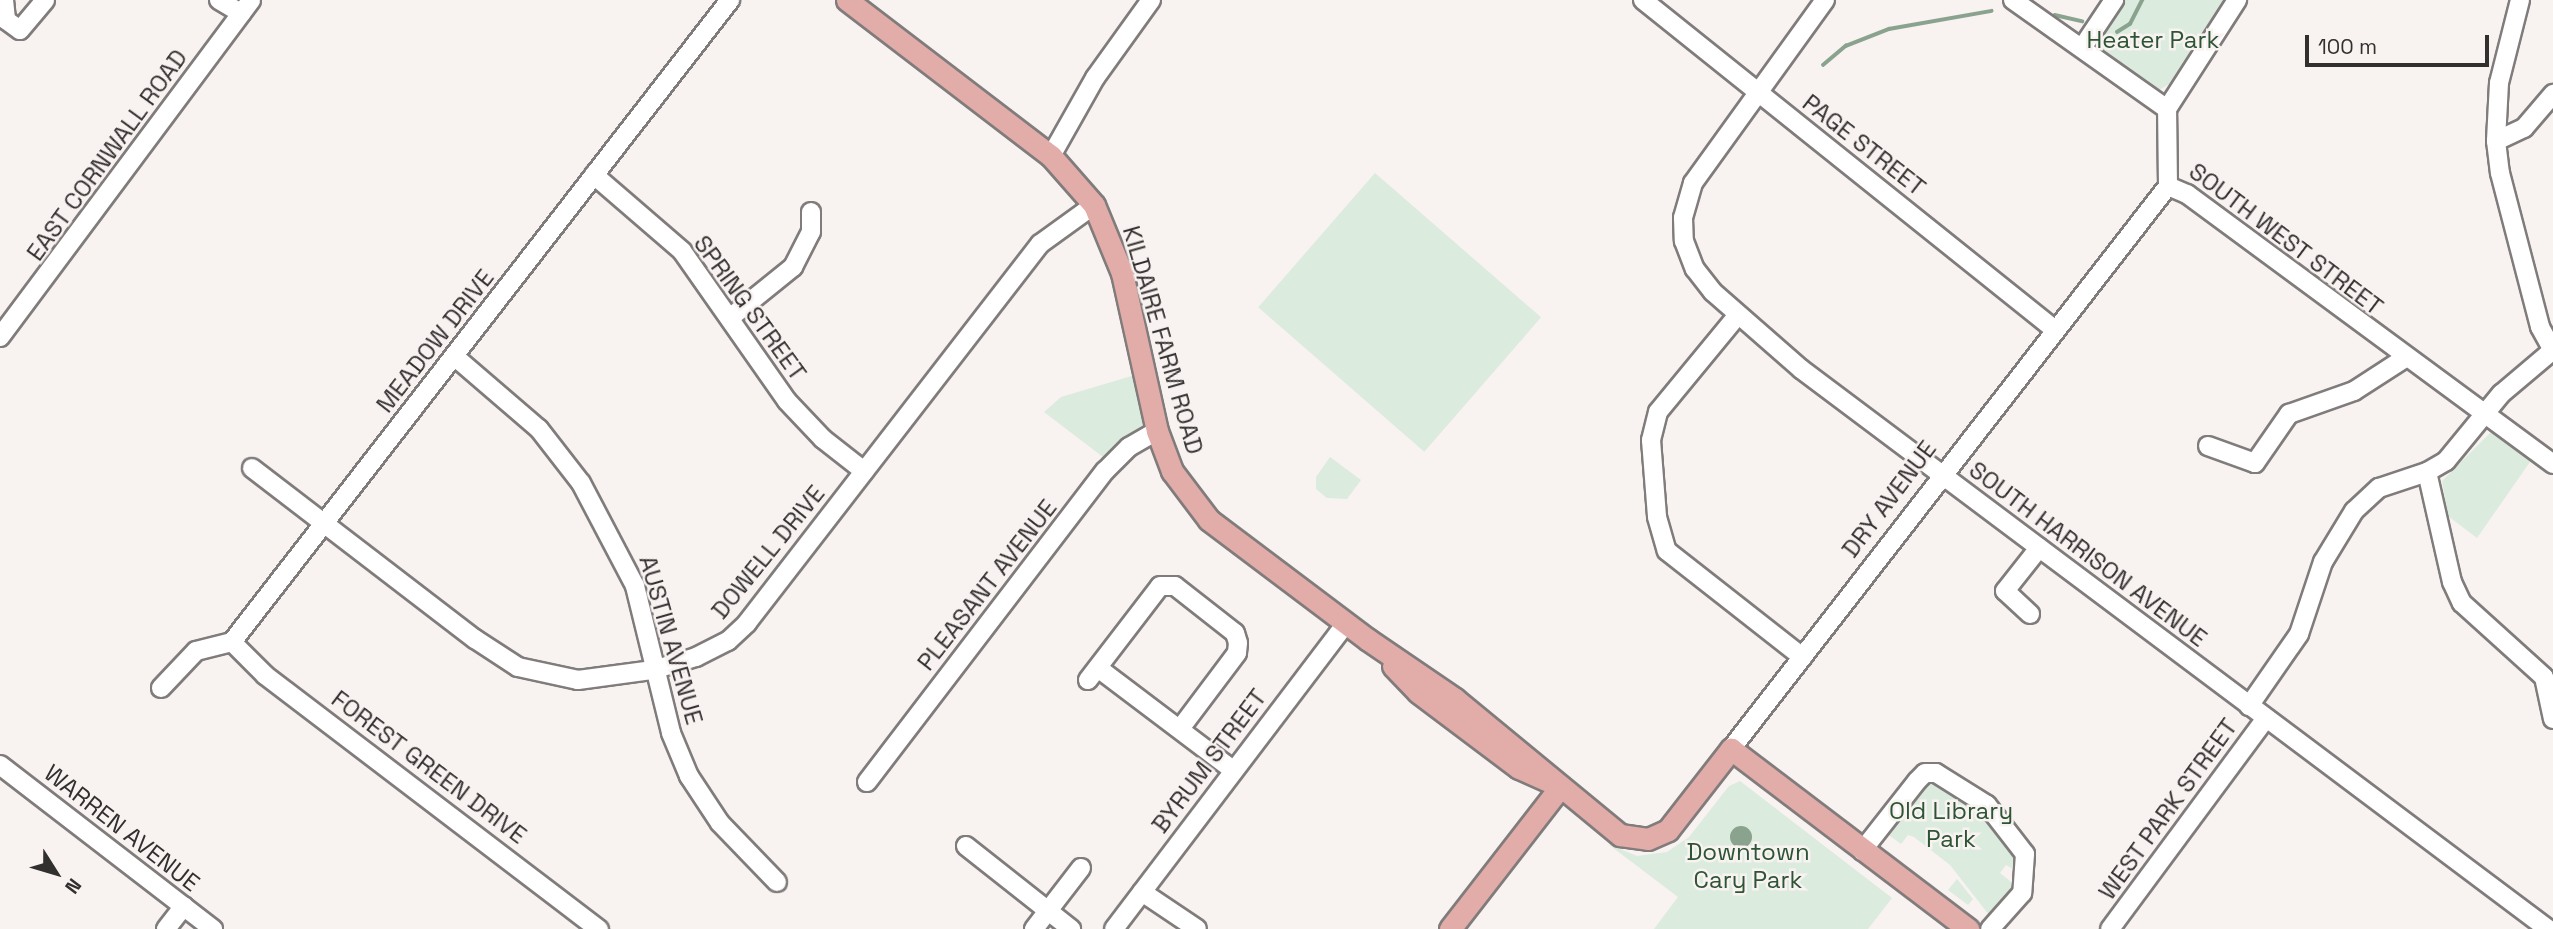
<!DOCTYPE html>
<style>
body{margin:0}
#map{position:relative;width:2553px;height:929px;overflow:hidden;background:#f8f2f1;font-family:"Space Grotesk",sans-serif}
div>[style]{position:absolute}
.green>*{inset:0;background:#dbebdd;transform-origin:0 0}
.water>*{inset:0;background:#8aa38e}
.round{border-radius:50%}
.stream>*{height:3.5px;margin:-1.75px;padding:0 1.75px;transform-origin:1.75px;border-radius:1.75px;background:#8aa38e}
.roads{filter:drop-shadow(2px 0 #817c7c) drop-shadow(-2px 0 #817c7c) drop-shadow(0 2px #817c7c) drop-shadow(0 -2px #817c7c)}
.minor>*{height:18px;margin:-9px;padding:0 9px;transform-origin:9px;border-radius:9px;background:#fff}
.major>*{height:21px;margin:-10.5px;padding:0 10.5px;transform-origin:10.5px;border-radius:10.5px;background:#e2ada9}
span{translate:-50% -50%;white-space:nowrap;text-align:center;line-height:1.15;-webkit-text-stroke:5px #f8f2f1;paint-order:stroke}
.park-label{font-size:24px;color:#2c5435}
.street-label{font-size:24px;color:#32302f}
.north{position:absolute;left:21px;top:838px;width:70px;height:70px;-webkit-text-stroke:5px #f8f2f1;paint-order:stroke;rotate:127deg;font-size:19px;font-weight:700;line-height:28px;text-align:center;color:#32302f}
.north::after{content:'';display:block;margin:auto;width:24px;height:32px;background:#32302f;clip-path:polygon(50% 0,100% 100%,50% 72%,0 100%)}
.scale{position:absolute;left:2305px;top:35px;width:184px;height:32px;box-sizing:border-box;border:4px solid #32302f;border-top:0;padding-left:9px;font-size:21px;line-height:24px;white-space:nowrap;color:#32302f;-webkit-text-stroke:5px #f8f2f1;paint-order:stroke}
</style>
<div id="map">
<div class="green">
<div style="clip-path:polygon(2121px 0,2229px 0,2171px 83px,2157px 91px,2096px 47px)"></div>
<div style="left:1375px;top:173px;width:220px;height:178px;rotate:41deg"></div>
<div style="clip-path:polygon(1135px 375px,1147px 424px,1107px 460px,1044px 412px,1061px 397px)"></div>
<div style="clip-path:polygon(2491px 432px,2532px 459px,2477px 538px,2448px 516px,2442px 481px)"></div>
<div style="clip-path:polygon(1330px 457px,1361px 480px,1347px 499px,1327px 498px,1316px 489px,1316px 477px)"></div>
<div style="clip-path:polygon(1928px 776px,1973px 801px,2020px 855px,2015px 870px,2006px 865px,2000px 873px,2016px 886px,1993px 920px,1950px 865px,1914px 837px,1908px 835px,1901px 844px,1882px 830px)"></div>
<div style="clip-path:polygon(1740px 781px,1892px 898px,1868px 929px,1654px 929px,1678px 897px,1608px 844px,1637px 856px,1667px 852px,1689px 837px,1729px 786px)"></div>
<div style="clip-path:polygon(1957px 879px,1973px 899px,1968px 905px,1948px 890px)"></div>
</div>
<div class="water">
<div class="round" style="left:1730px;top:826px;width:22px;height:22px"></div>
</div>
<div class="stream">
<div style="left:2055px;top:15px;width:28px;rotate:13deg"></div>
<div style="left:2117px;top:32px;width:15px;rotate:-32deg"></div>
<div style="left:2130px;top:24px;width:27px;rotate:-63deg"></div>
<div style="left:1823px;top:65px;width:30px;rotate:-40deg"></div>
<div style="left:1846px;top:46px;width:46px;rotate:-21.6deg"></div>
<div style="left:1889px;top:29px;width:104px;rotate:-10deg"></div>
</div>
<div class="roads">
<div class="minor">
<div style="left:4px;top:0;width:20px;rotate:84deg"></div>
<div style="left:6px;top:20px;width:17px;rotate:36deg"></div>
<div style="left:20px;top:30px;width:39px;rotate:-50deg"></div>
<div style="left:219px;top:0;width:26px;rotate:31deg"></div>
<div style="left:1643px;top:0;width:526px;rotate:38.68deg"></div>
<div style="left:1825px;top:0;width:226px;rotate:125.8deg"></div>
<div style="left:1693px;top:183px;width:36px;rotate:106deg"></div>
<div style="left:1683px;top:218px;width:23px;rotate:88deg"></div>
<div style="left:1684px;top:241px;width:30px;rotate:69deg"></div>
<div style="left:1695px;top:269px;width:29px;rotate:52deg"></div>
<div style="left:1713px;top:292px;width:117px;rotate:41.2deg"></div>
<div style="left:1801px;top:369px;width:934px;rotate:36.86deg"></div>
<div style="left:2013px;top:0;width:189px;rotate:35.3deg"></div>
<div style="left:2520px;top:0;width:86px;rotate:104.2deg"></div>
<div style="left:2499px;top:83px;width:58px;rotate:93deg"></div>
<div style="left:2496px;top:141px;width:32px;rotate:83deg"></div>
<div style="left:2500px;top:173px;width:159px;rotate:75.4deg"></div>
<div style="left:2540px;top:327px;width:26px;rotate:61deg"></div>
<div style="left:2082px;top:48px;width:58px;rotate:-56.3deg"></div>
<div style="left:2496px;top:141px;width:31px;rotate:-25deg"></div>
<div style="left:2524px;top:128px;width:45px;rotate:-49.5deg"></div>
<div style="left:1051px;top:156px;width:90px;rotate:-60.6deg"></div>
<div style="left:1095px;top:78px;width:96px;rotate:-54.3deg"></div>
<div style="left:594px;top:175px;width:116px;rotate:40.8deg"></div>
<div style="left:682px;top:251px;width:183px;rotate:55deg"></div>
<div style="left:787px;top:401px;width:52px;rotate:46.5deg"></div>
<div style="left:823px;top:439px;width:52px;rotate:38deg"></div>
<div style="left:2168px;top:186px;width:21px;rotate:23deg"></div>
<div style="left:2187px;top:194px;width:455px;rotate:36.4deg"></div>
<div style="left:2168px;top:186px;width:77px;rotate:-90.7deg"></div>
<div style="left:2167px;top:109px;width:130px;rotate:-57.3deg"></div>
<div style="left:1737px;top:316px;width:124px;rotate:129.5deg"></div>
<div style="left:1658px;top:412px;width:29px;rotate:104deg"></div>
<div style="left:1651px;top:440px;width:77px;rotate:85.5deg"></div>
<div style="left:1657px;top:517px;width:35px;rotate:74deg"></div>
<div style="left:1667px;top:551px;width:172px;rotate:38.1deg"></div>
<div style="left:731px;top:317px;width:80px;rotate:-38.9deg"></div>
<div style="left:793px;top:267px;width:39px;rotate:-63deg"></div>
<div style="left:811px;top:232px;width:20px;rotate:-90deg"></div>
<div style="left:0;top:337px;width:420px;rotate:-53.3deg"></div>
<div style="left:454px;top:356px;width:112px;rotate:40.7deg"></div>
<div style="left:539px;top:429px;width:68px;rotate:52.1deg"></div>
<div style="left:581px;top:483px;width:116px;rotate:62.3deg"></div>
<div style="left:635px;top:586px;width:151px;rotate:76.2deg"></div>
<div style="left:671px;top:733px;width:47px;rotate:67.3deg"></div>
<div style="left:689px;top:776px;width:56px;rotate:56.6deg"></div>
<div style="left:720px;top:823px;width:82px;rotate:46deg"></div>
<div style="left:2208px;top:446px;width:50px;rotate:19.9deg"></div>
<div style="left:2255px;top:463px;width:60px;rotate:-55.2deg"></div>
<div style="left:2289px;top:414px;width:69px;rotate:-19.5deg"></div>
<div style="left:2354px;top:391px;width:61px;rotate:-32.9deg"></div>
<div style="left:252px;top:468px;width:281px;rotate:37.5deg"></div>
<div style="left:475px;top:639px;width:51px;rotate:33.1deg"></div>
<div style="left:518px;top:667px;width:61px;rotate:12.2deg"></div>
<div style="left:578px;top:680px;width:76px;rotate:-7.6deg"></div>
<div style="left:653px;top:670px;width:45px;rotate:-16.8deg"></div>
<div style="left:696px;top:657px;width:36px;rotate:-27deg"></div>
<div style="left:728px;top:641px;width:26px;rotate:-43deg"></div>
<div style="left:747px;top:623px;width:479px;rotate:-52.3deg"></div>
<div style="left:1040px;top:244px;width:67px;rotate:-35.8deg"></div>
<div style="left:2427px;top:472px;width:113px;rotate:77.2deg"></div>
<div style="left:2452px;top:582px;width:23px;rotate:65deg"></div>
<div style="left:2462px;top:603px;width:110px;rotate:42.1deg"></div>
<div style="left:2544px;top:677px;width:43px;rotate:77.9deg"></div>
<div style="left:2030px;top:614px;width:34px;rotate:-137deg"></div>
<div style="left:2005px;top:591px;width:55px;rotate:-51.7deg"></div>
<div style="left:232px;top:642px;width:47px;rotate:45deg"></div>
<div style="left:265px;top:675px;width:420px;rotate:37.3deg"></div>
<div style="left:1098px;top:668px;width:169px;rotate:37.1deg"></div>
<div style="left:1088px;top:680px;width:118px;rotate:-52.5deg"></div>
<div style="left:1160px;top:586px;width:15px"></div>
<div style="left:1175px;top:586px;width:76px;rotate:38.1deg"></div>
<div style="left:1235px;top:633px;width:10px;rotate:73deg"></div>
<div style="left:1238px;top:643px;width:10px;rotate:96deg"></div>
<div style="left:1237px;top:653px;width:95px;rotate:126.9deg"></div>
<div style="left:161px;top:688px;width:51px;rotate:-46.6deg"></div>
<div style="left:196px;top:651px;width:37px;rotate:-14deg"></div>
<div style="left:232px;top:642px;width:813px;rotate:-52.2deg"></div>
<div style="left:2249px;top:706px;width:88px;rotate:-55.2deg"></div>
<div style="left:2299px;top:634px;width:76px;rotate:-71.6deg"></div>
<div style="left:2323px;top:562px;width:60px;rotate:-58.7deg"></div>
<div style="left:2354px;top:511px;width:34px;rotate:-43deg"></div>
<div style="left:2379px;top:488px;width:51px;rotate:-18.4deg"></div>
<div style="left:2427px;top:472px;width:22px;rotate:-30deg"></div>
<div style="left:2446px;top:461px;width:87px;rotate:-50.6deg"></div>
<div style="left:2501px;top:394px;width:68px;rotate:-40.2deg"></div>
<div style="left:1731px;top:749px;width:713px;rotate:-52.18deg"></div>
<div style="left:0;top:765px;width:269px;rotate:37.6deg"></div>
<div style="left:867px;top:782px;width:392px;rotate:-52.6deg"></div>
<div style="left:1105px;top:471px;width:34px;rotate:-45deg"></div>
<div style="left:1129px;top:447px;width:32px;rotate:-30deg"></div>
<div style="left:966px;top:846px;width:134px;rotate:38.3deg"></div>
<div style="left:1862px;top:851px;width:89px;rotate:-51.8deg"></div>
<div style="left:1917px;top:781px;width:11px;rotate:-45deg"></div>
<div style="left:1925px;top:773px;width:11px"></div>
<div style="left:1936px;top:773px;width:60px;rotate:32.1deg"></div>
<div style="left:1987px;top:805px;width:62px;rotate:52.2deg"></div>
<div style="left:2025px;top:854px;width:39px;rotate:94deg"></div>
<div style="left:2022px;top:893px;width:48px;rotate:131.6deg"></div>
<div style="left:1142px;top:892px;width:66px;rotate:33.9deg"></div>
<div style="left:166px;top:929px;width:29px;rotate:-52deg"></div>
<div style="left:1034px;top:929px;width:77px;rotate:-52.4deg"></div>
<div style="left:1114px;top:929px;width:384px;rotate:-52.8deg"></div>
<div style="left:2110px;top:929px;width:262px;rotate:-53.5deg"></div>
</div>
<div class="major">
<div style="left:847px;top:0;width:257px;rotate:37.4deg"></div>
<div style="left:1051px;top:156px;width:65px;rotate:48.7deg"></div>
<div style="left:1094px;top:205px;width:74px;rotate:67.6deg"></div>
<div style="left:1122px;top:273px;width:162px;rotate:77.5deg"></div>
<div style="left:1157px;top:431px;width:43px;rotate:69.4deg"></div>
<div style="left:1172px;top:471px;width:61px;rotate:52.9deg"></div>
<div style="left:1209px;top:520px;width:198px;rotate:37deg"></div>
<div style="left:1367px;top:639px;width:107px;rotate:34.3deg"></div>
<div style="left:1455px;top:699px;width:214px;rotate:39.5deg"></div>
<div style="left:1620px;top:835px;width:28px;rotate:8deg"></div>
<div style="left:1648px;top:839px;width:22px;rotate:-24deg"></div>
<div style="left:1668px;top:830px;width:103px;rotate:-52.1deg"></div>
<div style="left:1731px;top:749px;width:298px;rotate:37.2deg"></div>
<div style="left:1393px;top:666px;width:36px;rotate:46deg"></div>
<div style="left:1418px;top:692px;width:126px;rotate:37deg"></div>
<div style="left:1519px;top:768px;width:30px;rotate:24deg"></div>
<div style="left:1450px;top:929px;width:180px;rotate:-52.2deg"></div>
</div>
</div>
<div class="park-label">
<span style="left:2153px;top:40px">Heater Park</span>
<span style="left:1951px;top:825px">Old Library<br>Park</span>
<span style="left:1748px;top:866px">Downtown<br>Cary Park</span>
</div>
<div class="street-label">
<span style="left:1864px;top:145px;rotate:38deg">PAGE STREET</span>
<span style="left:107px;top:155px;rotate:-54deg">EAST CORNWALL ROAD</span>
<span style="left:2286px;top:239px;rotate:37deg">SOUTH WEST STREET</span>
<span style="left:750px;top:308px;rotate:54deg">SPRING STREET</span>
<span style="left:1163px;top:340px;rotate:74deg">KILDAIRE FARM ROAD</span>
<span style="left:435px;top:341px;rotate:-52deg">MEADOW DRIVE</span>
<span style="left:1889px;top:499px;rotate:-53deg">DRY AVENUE</span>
<span style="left:768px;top:552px;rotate:-51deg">DOWELL DRIVE</span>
<span style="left:2088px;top:554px;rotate:37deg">SOUTH HARRISON AVENUE</span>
<span style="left:987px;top:585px;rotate:-52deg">PLEASANT AVENUE</span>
<span style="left:671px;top:640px;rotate:74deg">AUSTIN AVENUE</span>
<span style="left:1209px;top:761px;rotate:-53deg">BYRUM STREET</span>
<span style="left:429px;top:767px;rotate:37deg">FOREST GREEN DRIVE</span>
<span style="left:2168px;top:809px;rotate:-54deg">WEST PARK STREET</span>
<span style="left:122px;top:828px;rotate:38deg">WARREN AVENUE</span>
</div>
<div class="north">N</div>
<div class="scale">100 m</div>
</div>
